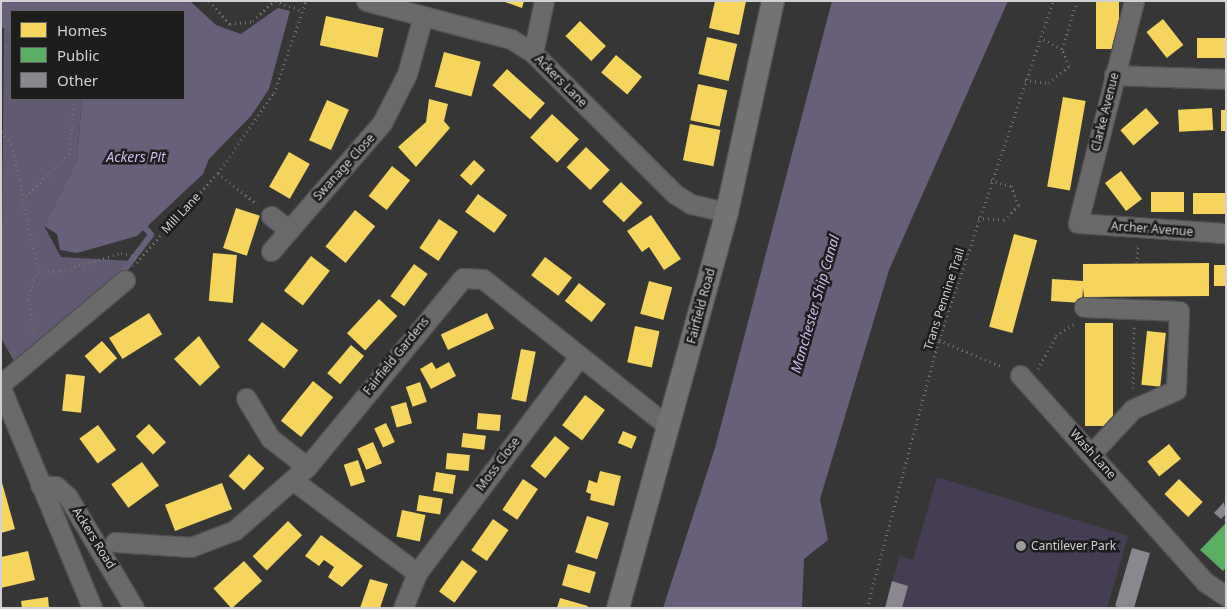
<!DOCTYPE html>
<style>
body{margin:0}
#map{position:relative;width:1227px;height:609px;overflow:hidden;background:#363637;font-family:"Noto Sans",sans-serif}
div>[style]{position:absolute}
.green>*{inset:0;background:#443d53}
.forest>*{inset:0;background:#625973}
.water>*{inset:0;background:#685f7a}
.homes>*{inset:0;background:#f6d55c;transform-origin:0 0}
.public>*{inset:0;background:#5aae61}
.stream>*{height:5.5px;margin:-2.75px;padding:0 2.75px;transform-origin:2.75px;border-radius:2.75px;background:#685f7a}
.building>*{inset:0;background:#8a888e}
.path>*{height:3px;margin-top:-1.5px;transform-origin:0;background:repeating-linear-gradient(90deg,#717171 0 1px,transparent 0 5px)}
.roads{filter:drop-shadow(1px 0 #525253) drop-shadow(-1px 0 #525253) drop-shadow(0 1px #525253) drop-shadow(0 -1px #525253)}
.minor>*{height:19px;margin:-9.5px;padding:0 9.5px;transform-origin:9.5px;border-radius:9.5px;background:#6a6a6a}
.major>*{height:22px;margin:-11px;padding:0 11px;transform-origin:11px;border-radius:11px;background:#737374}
.dots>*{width:14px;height:14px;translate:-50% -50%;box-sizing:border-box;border:2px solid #1d1d1e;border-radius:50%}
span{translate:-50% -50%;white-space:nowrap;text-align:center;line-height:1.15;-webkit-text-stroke:5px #1d1d1e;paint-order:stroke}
.street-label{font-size:12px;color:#d2d1d3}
.poi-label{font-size:12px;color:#d2d1d3}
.left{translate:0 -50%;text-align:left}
.water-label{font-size:14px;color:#cbb9ef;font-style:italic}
.frame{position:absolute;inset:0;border:2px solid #d2d1d3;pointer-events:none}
.legend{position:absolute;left:10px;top:10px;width:175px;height:90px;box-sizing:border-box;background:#1d1d1e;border:1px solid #656566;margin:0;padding:6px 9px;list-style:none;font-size:15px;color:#d2d1d3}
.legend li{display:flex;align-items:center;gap:10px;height:25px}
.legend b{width:25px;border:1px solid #656566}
</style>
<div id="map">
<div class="green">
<div style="clip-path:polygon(937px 477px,1128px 536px,1107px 608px,885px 608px,900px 556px,913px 560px)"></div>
</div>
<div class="forest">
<div style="clip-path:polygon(4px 25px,11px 31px,11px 99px,82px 99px,77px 160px,44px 226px,61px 257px,133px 261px,14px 361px,1px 338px)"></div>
</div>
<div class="water">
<div style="clip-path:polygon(1px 1px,190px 1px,216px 25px,241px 34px,278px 8px,290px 11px,269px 89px,251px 116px,209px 159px,203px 174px,137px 236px,77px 253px,60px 250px,57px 234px,44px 226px,77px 160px,82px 99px,184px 99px,184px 11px,11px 11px,11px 31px,1px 27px)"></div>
<div style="clip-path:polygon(832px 1px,1008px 1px,889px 270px,820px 499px,828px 540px,804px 559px,802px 608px,663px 608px,715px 448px)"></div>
</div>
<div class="homes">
<div style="clip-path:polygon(502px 1px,524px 1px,522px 8px)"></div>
<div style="clip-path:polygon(715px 1px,746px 1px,739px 35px,709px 28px)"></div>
<div style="left:1096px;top:1px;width:23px;height:48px"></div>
<div style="left:326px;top:16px;width:59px;height:30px;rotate:12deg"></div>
<div style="left:1163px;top:19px;width:33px;height:21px;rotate:52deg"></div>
<div style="left:580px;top:21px;width:36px;height:21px;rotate:44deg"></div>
<div style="left:707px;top:37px;width:31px;height:38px;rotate:13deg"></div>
<div style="left:1226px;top:38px;width:20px;height:29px;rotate:90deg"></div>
<div style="left:444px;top:52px;width:38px;height:36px;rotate:15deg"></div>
<div style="left:616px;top:55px;width:34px;height:23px;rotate:40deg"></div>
<div style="left:507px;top:69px;width:51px;height:22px;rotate:42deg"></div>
<div style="left:698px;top:84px;width:30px;height:37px;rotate:12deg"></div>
<div style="left:1063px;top:97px;width:23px;height:91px;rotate:10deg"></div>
<div style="clip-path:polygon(429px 99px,448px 104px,444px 121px,450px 128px,416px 167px,398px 147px,426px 122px)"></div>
<div style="left:327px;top:100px;width:24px;height:44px;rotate:24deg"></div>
<div style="left:1146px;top:108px;width:20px;height:34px;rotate:49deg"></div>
<div style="left:1212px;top:108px;width:22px;height:34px;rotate:87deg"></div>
<div style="left:1221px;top:110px;width:5px;height:21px"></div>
<div style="left:552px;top:114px;width:37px;height:32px;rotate:43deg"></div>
<div style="left:690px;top:124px;width:31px;height:37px;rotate:11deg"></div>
<div style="left:586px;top:147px;width:33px;height:28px;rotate:44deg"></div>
<div style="left:289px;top:152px;width:24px;height:40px;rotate:30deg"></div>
<div style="left:474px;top:160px;width:15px;height:21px;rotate:42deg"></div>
<div style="left:392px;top:166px;width:23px;height:38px;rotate:38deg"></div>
<div style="left:1121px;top:171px;width:35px;height:20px;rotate:53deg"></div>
<div style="left:621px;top:182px;width:30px;height:27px;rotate:44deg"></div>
<div style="left:1151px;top:192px;width:33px;height:20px"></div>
<div style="left:1193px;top:193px;width:33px;height:21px"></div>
<div style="left:478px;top:194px;width:36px;height:22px;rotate:36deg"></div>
<div style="left:236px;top:208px;width:25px;height:42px;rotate:18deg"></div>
<div style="left:355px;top:210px;width:26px;height:47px;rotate:39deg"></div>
<div style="clip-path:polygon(651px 215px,681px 259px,664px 270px,649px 247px,642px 252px,627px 231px)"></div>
<div style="left:439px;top:219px;width:23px;height:35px;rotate:34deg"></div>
<div style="left:1014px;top:234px;width:24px;height:96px;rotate:15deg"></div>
<div style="left:213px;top:253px;width:24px;height:48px;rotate:5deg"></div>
<div style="left:311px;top:256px;width:24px;height:44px;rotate:38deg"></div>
<div style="left:545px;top:257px;width:34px;height:23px;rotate:37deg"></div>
<div style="clip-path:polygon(1209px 263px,1209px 296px,1084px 297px,1083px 288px,1082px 303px,1051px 301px,1052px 279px,1083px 281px,1083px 264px)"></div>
<div style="left:414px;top:264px;width:17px;height:40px;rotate:36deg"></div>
<div style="left:1214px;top:265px;width:12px;height:21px"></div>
<div style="left:649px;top:281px;width:24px;height:34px;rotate:15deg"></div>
<div style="left:579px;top:283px;width:34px;height:23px;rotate:38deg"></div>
<div style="left:379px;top:299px;width:25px;height:47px;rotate:43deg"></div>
<div style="left:149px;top:313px;width:25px;height:47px;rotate:58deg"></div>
<div style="left:487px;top:313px;width:17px;height:51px;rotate:65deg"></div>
<div style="left:262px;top:322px;width:46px;height:23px;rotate:38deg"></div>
<div style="left:1085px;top:323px;width:28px;height:103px"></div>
<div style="left:635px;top:326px;width:25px;height:37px;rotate:12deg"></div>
<div style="left:1147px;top:331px;width:19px;height:54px;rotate:6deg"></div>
<div style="clip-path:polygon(199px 336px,220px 367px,200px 386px,174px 359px)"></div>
<div style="left:102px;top:341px;width:23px;height:23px;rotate:49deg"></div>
<div style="left:351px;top:345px;width:17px;height:37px;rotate:40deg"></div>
<div style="left:521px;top:349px;width:15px;height:51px;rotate:11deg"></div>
<div style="clip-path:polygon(432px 362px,436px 369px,449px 362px,456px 376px,431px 389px,420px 369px)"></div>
<div style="left:66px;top:374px;width:19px;height:37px;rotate:6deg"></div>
<div style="left:313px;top:381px;width:26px;height:51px;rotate:39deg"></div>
<div style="left:420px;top:382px;width:21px;height:15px;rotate:71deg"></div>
<div style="left:585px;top:395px;width:25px;height:38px;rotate:37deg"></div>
<div style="left:406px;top:402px;width:22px;height:16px;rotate:74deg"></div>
<div style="left:478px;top:413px;width:23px;height:16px;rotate:5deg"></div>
<div style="left:386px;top:423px;width:21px;height:13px;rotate:65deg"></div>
<div style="left:149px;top:424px;width:25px;height:18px;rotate:47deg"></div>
<div style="left:98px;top:425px;width:31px;height:23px;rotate:54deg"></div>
<div style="left:623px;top:431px;width:15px;height:13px;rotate:23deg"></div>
<div style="left:463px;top:433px;width:23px;height:14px;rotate:7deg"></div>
<div style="left:555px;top:436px;width:19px;height:39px;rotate:39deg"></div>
<div style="left:373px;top:442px;width:23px;height:17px;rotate:67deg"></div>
<div style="left:1169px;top:444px;width:19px;height:28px;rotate:51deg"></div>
<div style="left:447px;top:453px;width:23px;height:16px;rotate:5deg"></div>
<div style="left:249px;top:454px;width:21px;height:30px;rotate:43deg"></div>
<div style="left:358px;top:460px;width:23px;height:15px;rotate:72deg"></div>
<div style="left:142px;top:462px;width:29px;height:38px;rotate:54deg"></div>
<div style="clip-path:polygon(600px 471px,621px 476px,614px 506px,590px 500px,591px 494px,586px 492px,589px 480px,597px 483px)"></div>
<div style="left:436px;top:472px;width:20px;height:19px;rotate:9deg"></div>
<div style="clip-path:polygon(1px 479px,15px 529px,1px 533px)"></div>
<div style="left:523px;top:479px;width:18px;height:37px;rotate:34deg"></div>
<div style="left:1179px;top:479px;width:33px;height:21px;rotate:44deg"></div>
<div style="left:222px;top:483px;width:28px;height:61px;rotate:69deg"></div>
<div style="left:419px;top:495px;width:24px;height:16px;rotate:9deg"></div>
<div style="left:402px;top:510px;width:24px;height:27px;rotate:12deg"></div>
<div style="left:587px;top:516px;width:23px;height:38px;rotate:18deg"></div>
<div style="left:493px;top:519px;width:19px;height:38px;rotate:35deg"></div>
<div style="left:288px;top:521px;width:20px;height:50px;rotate:45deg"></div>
<div style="clip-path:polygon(321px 535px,363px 566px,342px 587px,328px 577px,334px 567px,324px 560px,319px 566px,305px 556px)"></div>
<div style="clip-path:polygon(28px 551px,35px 580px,1px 588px,1px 557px)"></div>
<div style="left:462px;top:560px;width:19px;height:39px;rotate:36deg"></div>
<div style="left:244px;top:561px;width:27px;height:41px;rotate:48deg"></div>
<div style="left:568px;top:564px;width:29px;height:22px;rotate:16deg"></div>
<div style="clip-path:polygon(370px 579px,388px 584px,380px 608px,360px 608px)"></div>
<div style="clip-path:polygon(48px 597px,49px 608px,22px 608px,21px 601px)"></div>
<div style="clip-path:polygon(560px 598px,588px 606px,587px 608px,557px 608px)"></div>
</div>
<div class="public">
<div style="clip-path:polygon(1226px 523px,1226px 567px,1223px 571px,1200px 550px)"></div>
</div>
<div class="stream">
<div style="left:120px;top:276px;width:51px;rotate:-52.9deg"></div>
<div style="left:151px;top:235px;width:9px;rotate:-131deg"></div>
</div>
<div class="building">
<div style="clip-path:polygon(1224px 502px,1226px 514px,1221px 519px,1214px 513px)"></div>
<div style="clip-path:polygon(1132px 548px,1150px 553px,1134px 608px,1121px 608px,1115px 606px)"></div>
<div style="clip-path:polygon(892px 581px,908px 586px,902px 608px,885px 608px)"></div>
</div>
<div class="path">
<div style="left:209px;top:1px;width:31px;rotate:48deg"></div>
<div style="left:230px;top:24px;width:23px;rotate:-7deg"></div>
<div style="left:253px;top:21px;width:29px;rotate:-44deg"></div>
<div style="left:275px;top:1px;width:30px;rotate:20deg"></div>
<div style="left:1px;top:47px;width:10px"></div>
<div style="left:1062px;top:49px;width:50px;rotate:-72.6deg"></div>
<div style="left:1025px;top:80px;width:24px;rotate:7deg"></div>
<div style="left:1049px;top:83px;width:26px;rotate:-40deg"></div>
<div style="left:1069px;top:66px;width:18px;rotate:-112deg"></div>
<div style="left:1062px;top:49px;width:25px;rotate:-153deg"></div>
<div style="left:1px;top:132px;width:17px;rotate:50deg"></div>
<div style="left:12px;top:145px;width:130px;rotate:78.4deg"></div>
<div style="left:38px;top:272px;width:22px;rotate:-3deg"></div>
<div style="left:60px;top:271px;width:64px;rotate:-16.4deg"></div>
<div style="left:121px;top:253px;width:18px;rotate:16deg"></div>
<div style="left:218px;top:173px;width:50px;rotate:38.5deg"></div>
<div style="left:22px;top:200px;width:66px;rotate:-44.4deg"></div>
<div style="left:69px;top:154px;width:55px;rotate:-83.8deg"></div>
<div style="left:978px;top:218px;width:26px;rotate:4deg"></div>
<div style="left:1004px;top:220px;width:21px;rotate:-45deg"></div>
<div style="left:1019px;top:205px;width:21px;rotate:-113deg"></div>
<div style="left:1011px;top:186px;width:22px;rotate:-164deg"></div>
<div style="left:1137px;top:263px;width:18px;rotate:-87deg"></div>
<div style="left:133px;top:266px;width:126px;rotate:-47.6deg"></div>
<div style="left:218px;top:173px;width:98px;rotate:-55deg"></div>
<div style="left:274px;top:93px;width:97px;rotate:-70.8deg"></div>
<div style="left:34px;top:334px;width:39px;rotate:-99deg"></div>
<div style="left:28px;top:295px;width:25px;rotate:-67deg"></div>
<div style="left:939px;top:340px;width:69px;rotate:22.9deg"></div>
<div style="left:1038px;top:369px;width:38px;rotate:-61deg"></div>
<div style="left:1056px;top:336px;width:23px;rotate:-34deg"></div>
<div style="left:1133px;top:388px;width:61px;rotate:-89.1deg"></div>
<div style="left:867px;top:608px;width:278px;rotate:-75deg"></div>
<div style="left:939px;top:340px;width:358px;rotate:-71.4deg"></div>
</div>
<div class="roads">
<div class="minor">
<div style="left:366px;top:1px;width:150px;rotate:14.7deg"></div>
<div style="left:511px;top:39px;width:26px;rotate:32deg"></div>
<div style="left:533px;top:53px;width:200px;rotate:44.8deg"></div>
<div style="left:675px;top:194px;width:19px;rotate:32deg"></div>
<div style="left:691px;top:204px;width:37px;rotate:13deg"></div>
<div style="left:1134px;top:1px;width:229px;rotate:104.2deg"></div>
<div style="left:1078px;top:223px;width:148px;rotate:3.9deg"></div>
<div style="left:533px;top:53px;width:53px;rotate:-78.1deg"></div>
<div style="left:1114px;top:75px;width:112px;rotate:2deg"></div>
<div style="left:289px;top:230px;width:142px;rotate:-49deg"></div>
<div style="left:382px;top:123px;width:55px;rotate:-63deg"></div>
<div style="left:407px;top:74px;width:60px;rotate:-74.6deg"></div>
<div style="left:271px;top:251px;width:28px;rotate:-49deg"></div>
<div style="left:289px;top:230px;width:23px;rotate:-142deg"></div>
<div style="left:1084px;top:307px;width:95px;rotate:2.4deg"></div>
<div style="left:1179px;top:311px;width:79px;rotate:92.2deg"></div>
<div style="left:1176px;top:390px;width:47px;rotate:156.2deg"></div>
<div style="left:1133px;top:409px;width:60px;rotate:133deg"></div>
<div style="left:1020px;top:375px;width:278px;rotate:48.2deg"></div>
<div style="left:1205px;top:582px;width:25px;rotate:34deg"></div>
<div style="left:1px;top:384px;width:162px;rotate:-40deg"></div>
<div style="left:1px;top:388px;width:238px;rotate:67.5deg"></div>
<div style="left:246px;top:398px;width:47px;rotate:59deg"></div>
<div style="left:270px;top:438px;width:47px;rotate:38.1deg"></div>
<div style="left:294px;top:481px;width:154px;rotate:36.8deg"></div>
<div style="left:417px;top:573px;width:271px;rotate:-53.1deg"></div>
<div style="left:40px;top:485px;width:16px;rotate:4deg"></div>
<div style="left:56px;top:486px;width:16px;rotate:43deg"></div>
<div style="left:68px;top:497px;width:129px;rotate:59.3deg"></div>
<div style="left:115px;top:542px;width:76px;rotate:3.8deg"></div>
<div style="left:191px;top:547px;width:47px;rotate:-21.1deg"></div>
<div style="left:235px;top:530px;width:96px;rotate:-41.2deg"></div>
<div style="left:307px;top:467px;width:245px;rotate:-50.5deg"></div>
<div style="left:463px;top:278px;width:20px;rotate:3deg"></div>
<div style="left:483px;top:279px;width:236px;rotate:38.5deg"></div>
<div style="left:403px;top:608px;width:38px;rotate:-68deg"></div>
</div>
<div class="major">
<div style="left:618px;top:608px;width:411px;rotate:-74.6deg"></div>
<div style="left:727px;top:212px;width:216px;rotate:-77.7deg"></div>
</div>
</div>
<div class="dots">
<div style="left:1021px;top:546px;background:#9b9b9c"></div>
</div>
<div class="street-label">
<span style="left:561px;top:81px;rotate:45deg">Ackers Lane</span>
<span style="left:1105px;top:112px;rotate:-76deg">Clarke Avenue</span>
<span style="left:344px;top:167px;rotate:-48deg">Swanage Close</span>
<span style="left:181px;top:213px;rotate:-47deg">Mill Lane</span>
<span style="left:1152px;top:229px;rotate:4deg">Archer Avenue</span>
<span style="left:944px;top:299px;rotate:-72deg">Trans Pennine Trail</span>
<span style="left:701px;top:306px;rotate:-75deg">Fairfield Road</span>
<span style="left:396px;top:356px;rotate:-51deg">Fairfield Gardens</span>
<span style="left:1093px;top:454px;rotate:48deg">Wash Lane</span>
<span style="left:498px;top:464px;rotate:-53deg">Moss Close</span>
<span style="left:94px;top:538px;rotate:58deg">Ackers Road</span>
</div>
<div class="poi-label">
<span class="left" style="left:1031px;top:546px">Cantilever Park</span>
</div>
<div class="water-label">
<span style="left:136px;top:157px">Ackers Pit</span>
<span style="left:815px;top:304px;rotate:-74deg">Manchester Ship Canal</span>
</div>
<div class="frame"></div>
<ul class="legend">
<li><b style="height:14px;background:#f6d55c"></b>Homes</li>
<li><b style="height:14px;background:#5aae61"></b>Public</li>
<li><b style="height:14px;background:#8a888e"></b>Other</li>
</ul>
</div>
